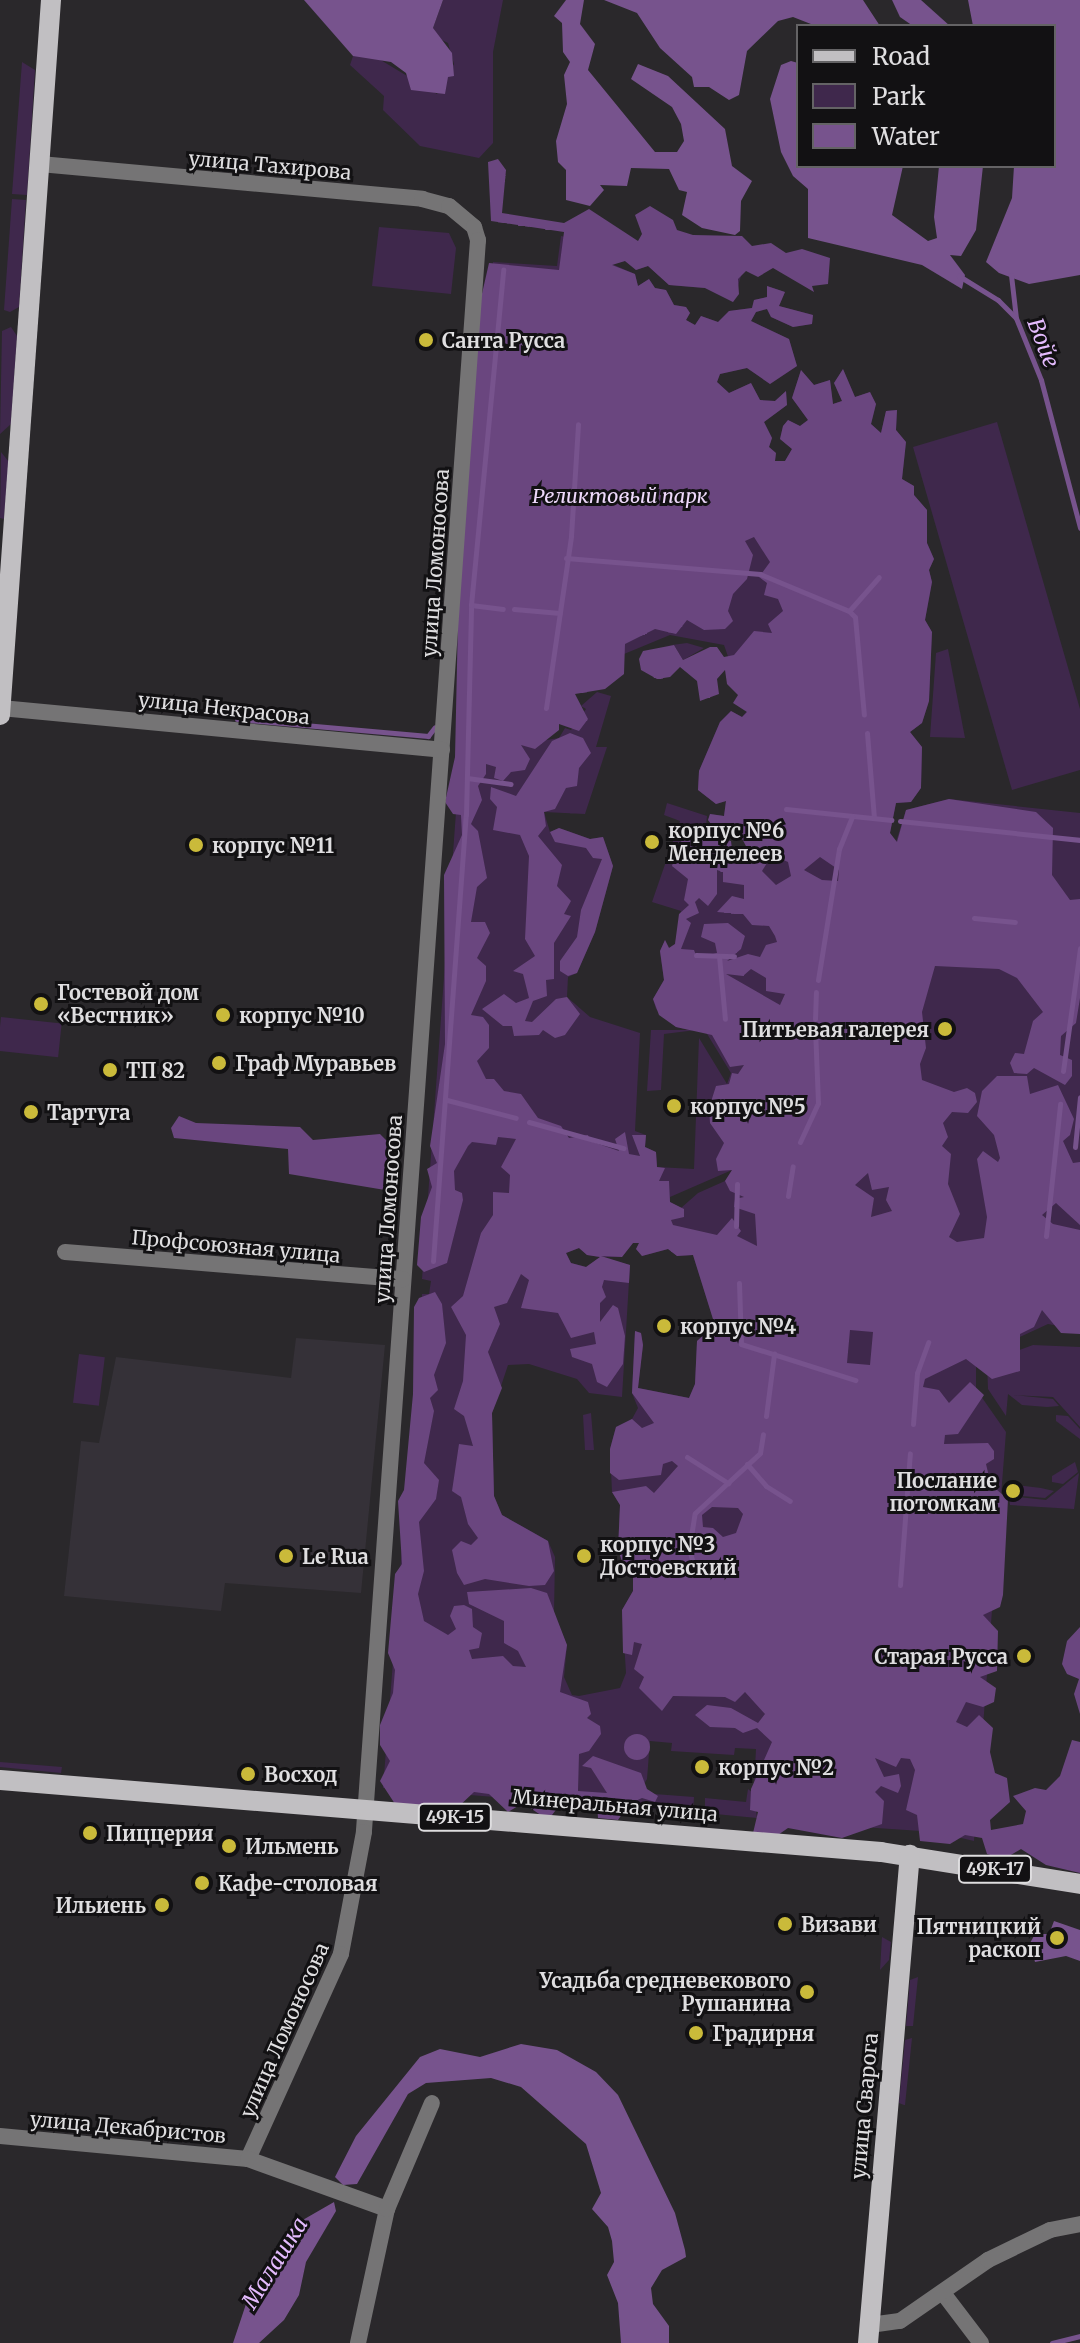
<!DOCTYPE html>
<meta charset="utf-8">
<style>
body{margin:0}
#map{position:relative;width:1080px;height:2343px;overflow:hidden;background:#2a282b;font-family:Merriweather,serif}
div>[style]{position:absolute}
.built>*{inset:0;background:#353138}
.green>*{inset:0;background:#3f284c;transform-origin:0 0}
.forest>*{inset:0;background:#6a467f}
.round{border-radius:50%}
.water>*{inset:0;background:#77538d}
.stream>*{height:5px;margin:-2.5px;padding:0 2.5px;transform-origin:2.5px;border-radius:2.5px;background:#77538d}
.minor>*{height:16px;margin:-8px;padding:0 8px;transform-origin:8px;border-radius:8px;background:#757475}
.major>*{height:20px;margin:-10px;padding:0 10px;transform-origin:10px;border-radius:10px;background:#c1bfc2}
.dots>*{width:22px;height:22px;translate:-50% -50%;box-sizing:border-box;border:4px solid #121113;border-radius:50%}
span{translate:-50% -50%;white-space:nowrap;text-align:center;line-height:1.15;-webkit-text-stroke:6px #121113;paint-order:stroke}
.shield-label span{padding:2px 6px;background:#121113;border:2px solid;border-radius:6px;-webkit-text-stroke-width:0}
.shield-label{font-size:18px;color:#dfdee0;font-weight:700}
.street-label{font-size:20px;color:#dfdee0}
.poi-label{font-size:20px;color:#dfdee0;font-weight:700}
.left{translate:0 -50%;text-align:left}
.right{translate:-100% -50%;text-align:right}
.park-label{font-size:20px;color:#eed9fb;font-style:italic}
.water-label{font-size:22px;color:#e4bbfe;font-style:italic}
.legend{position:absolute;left:796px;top:24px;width:260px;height:144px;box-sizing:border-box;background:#121113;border:2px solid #646365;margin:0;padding:10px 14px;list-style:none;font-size:24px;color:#dfdee0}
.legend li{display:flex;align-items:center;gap:16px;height:40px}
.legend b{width:40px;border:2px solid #646365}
</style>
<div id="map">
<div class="built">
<div style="clip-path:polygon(296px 1338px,385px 1345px,361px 1593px,225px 1583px,221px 1611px,64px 1596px,81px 1441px,99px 1443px,116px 1357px,291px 1378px)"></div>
</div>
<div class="green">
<div style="clip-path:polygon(443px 0,503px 0,493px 52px,493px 143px,479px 158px,420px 146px,383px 110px,384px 96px,350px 65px,353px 56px,374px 56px,437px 94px,454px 64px,448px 43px,434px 36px,433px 28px)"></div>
<div style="clip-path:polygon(22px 62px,35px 70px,27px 195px,12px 194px)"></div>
<div style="clip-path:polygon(12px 199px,26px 200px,19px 307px,10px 312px,4px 310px)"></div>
<div style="clip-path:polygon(379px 227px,449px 233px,456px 248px,451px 294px,372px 286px)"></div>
<div style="clip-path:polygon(evenodd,561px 236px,741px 276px,733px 302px,705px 288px,669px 285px,648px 266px,636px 270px,625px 261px,612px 264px,635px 274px,638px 286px,649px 279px,655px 288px,666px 290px,674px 305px,686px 307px,690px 313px,686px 320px,695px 325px,701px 316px,718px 322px,729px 311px,752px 308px,754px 300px,767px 297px,767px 286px,785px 292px,779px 306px,813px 315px,812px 324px,793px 327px,771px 317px,767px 309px,756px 312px,751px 321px,789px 339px,797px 366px,770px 384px,747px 368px,720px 374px,717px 382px,729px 393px,751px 383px,760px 400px,775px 401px,786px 391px,787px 405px,764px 422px,772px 438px,769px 447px,776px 453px,775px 461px,785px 461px,792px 449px,780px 439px,783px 426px,788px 420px,800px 426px,808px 420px,792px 398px,801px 370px,814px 385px,830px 380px,833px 404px,842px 401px,834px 383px,843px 369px,855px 397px,870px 392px,876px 404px,871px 424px,881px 433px,886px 411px,897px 410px,896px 430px,906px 442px,902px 479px,914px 486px,914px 495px,927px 510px,927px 543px,934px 559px,929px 570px,932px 582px,925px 620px,932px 632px,929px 701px,922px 723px,910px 732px,922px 747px,921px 788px,911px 802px,896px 803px,890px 833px,896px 842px,906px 810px,949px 799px,1080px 813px,1080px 1330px,1048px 1324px,976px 1357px,976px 1389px,1006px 1432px,974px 1841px,936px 1832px,772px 1821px,754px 1787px,756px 1749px,735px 1748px,734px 1755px,671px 1751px,672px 1743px,650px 1741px,647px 1779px,629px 1808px,383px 1788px,422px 1294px,429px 1294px,431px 1281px,422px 1279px,456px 812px,461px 612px,493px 262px,557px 266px,561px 236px,670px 635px,724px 645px,747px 711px,742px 717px,731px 711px,720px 722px,699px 771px,698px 790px,716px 804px,726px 801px,724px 816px,710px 814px,708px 820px,714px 828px,727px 823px,736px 827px,747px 848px,743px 857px,733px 860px,731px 841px,705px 837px,707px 816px,667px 803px,664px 815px,680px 821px,652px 902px,681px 911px,675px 944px,669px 948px,665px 940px,660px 951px,664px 980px,653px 999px,656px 1009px,676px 1027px,689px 1030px,651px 1030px,647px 1091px,661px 1090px,664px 1034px,704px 1029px,731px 1073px,727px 1084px,699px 1038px,694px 1169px,657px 1167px,656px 1152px,645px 1147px,646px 1135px,635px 1131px,640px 1033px,590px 1017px,567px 997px,568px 977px,577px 973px,595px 932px,613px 866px,603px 837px,590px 839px,559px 828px,550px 832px,544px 812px,585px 814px,607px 747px,596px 747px,611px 696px,597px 692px,581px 706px,586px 709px,571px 730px,565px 728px,559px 738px,521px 744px,612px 659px,670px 635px,561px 236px,732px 1170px,725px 1181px,698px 1193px,681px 1208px,670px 1202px,670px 1197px,732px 1170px,561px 236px,633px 1243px,639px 1243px,636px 1249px,642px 1256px,668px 1249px,677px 1256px,693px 1255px,713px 1319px,731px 1329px,706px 1333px,697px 1341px,695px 1384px,689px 1398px,638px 1388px,643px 1345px,641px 1333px,635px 1331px,632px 1393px,638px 1408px,632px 1419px,616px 1427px,610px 1449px,612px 1492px,620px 1505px,618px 1550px,633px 1576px,633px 1591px,622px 1610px,626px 1673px,620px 1688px,579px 1696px,572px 1695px,564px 1677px,567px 1645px,554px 1614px,555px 1557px,548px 1541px,502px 1515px,494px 1496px,492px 1413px,508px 1365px,529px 1364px,577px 1379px,589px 1393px,622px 1397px,630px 1265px,601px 1257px,622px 1257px,633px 1243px,561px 236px,579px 1248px,587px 1255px,600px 1257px,586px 1267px,571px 1263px,566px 1253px,579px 1248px)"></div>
<div style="clip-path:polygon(11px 327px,17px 336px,11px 424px,0 434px,2px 331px)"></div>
<div style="clip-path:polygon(997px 422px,1080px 709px,1080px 770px,1012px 790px,913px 447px)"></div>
<div style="clip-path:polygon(1px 452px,9px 462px,4px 519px,0 518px)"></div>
<div style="clip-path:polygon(687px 643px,704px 648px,683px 660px,674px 645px,664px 646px)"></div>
<div style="clip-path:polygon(948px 649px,965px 738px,930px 737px,936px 653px)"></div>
<div style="left:1px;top:1017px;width:61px;height:34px;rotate:6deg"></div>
<div style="clip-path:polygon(1033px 1345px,1080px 1347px,1080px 1427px,1053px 1397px,1013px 1395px,1053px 1399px,1059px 1406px,1047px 1407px,1022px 1405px,1008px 1394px,1006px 1416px,988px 1389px,987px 1362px)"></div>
<div style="left:79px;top:1354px;width:26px;height:49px;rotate:7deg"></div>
<div style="clip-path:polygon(591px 1413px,594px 1450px,585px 1450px,583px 1415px)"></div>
<div style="clip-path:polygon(1056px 1415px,1068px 1416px,1080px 1429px,1080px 1439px,1056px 1421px)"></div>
<div style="clip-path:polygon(1075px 1462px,1078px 1472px,1063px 1484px,1052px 1482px,1052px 1476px)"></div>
<div style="clip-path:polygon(1079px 1473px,1074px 1509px,1010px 1505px,1009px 1496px,1046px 1500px)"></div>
<div style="clip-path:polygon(1016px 1485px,1041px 1488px,1054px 1491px,1045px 1498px,1009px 1495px)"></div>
<div style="clip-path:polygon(0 1762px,62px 1767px,61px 1773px,0 1767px)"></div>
<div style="clip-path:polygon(748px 1789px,754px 1794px,757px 1818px,705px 1813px,705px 1798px,746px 1802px)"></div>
<div style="clip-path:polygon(641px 1793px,694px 1797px,693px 1812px,631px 1807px)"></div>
<div style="clip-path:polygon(882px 1937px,891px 1942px,889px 1960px,880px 1970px)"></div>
<div style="clip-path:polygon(918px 1977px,913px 2026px,906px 2026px,910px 1980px)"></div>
<div style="clip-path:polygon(912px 2038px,905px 2105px,904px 2105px,899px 2103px,905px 2040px)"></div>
</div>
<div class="forest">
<div style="clip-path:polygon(evenodd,498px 159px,506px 170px,502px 213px,564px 223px,589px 209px,638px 241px,642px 234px,635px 215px,650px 206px,673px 220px,677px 230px,693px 235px,742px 236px,752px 246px,771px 243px,786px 253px,802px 249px,830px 258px,828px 284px,812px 286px,814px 292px,773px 268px,758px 277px,746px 271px,738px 279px,739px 294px,733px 302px,705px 288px,669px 285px,648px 266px,636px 270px,625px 261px,612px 265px,635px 274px,638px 286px,649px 279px,655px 288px,666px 290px,674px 305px,686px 307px,690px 313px,686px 320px,695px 325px,701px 316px,718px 322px,729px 311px,752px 308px,754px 300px,767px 297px,767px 286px,785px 292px,779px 306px,813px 315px,812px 324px,793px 327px,771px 317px,767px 309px,756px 312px,751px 321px,789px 339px,797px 366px,770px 384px,747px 368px,720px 374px,717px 382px,729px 393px,751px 383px,760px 400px,775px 401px,786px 391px,787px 405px,764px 422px,772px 438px,769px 447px,776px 453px,775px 461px,785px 461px,792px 449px,780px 439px,783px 426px,788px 420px,800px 426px,808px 420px,792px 398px,801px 370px,814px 385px,830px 380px,833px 404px,842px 401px,834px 383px,843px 369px,855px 397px,870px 392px,876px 404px,871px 424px,881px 433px,886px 411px,897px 410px,896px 430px,906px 442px,902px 479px,914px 486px,914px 495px,927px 510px,927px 543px,934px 559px,929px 570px,932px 582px,925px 620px,932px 632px,929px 701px,922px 723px,910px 732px,922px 747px,921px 788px,911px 802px,896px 803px,890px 833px,897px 842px,906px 810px,949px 799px,1036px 812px,1053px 828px,1052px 875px,1070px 900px,1080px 899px,1080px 998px,1076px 1023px,1061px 1036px,1060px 1055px,1072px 1060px,1072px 1076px,1065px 1085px,1034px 1068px,1027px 1074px,1014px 1073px,1010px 1063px,1015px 1053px,1024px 1054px,1033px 1021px,1043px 1012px,1017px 978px,999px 969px,935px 966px,922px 1012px,926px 1048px,920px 1064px,922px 1080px,954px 1092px,967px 1088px,975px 1093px,977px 1102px,968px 1113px,952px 1112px,943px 1123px,948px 1137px,942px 1146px,951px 1154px,948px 1184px,960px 1214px,949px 1237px,957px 1242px,984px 1238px,987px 1217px,977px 1159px,983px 1151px,998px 1162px,1000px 1158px,994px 1135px,977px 1116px,982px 1091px,997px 1076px,1027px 1076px,1030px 1094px,1058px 1085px,1074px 1119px,1070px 1135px,1063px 1141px,1073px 1163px,1080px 1162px,1080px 1225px,1056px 1203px,1042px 1215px,1053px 1224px,1080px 1230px,1080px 1334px,1061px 1333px,1042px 1310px,1034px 1327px,1020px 1334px,1020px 1371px,992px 1379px,966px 1359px,925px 1379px,923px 1387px,939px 1390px,949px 1403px,970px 1382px,984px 1395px,958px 1434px,945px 1435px,944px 1444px,988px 1443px,994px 1451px,994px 1459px,986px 1464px,991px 1485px,1008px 1499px,1003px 1595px,1000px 1607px,983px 1615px,998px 1631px,997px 1671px,980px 1677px,996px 1688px,994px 1702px,983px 1707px,966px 1702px,956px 1722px,967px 1727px,979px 1715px,993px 1728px,990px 1752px,995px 1773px,1007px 1778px,1010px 1802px,990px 1820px,991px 1830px,1023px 1824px,1026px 1811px,1013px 1796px,1035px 1788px,1046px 1790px,1060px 1776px,1072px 1740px,1080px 1742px,1080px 1873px,1046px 1865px,1021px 1849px,1004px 1859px,987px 1854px,982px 1838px,965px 1835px,950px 1844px,920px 1841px,917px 1815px,906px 1810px,915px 1770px,910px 1759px,901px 1758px,896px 1767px,875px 1758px,884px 1777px,899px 1774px,901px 1786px,898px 1793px,881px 1786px,875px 1792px,884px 1801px,882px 1824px,842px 1838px,788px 1828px,775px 1837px,753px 1833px,758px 1812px,750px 1810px,751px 1789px,772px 1742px,757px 1728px,743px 1733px,735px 1728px,710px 1727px,695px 1715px,707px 1705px,731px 1708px,758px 1723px,765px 1714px,745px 1692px,735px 1702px,725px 1697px,673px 1696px,662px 1711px,639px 1688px,644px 1677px,634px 1669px,642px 1644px,634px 1642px,632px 1655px,623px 1653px,622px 1610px,633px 1591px,633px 1575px,645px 1569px,646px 1559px,623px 1564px,618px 1550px,620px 1505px,612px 1492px,646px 1486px,654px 1493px,678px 1466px,672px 1461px,663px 1464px,661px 1475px,619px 1480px,610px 1473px,610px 1449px,616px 1427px,632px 1419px,642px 1428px,654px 1423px,632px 1393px,635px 1331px,641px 1333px,643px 1345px,638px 1388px,689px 1398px,695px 1384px,697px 1341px,706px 1333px,731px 1329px,713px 1319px,693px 1255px,677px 1256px,668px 1249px,642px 1256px,636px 1249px,639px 1243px,633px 1243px,622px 1257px,601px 1256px,630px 1265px,629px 1283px,604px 1280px,602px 1287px,606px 1297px,600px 1303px,600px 1322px,613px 1305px,618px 1308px,625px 1336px,623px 1364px,607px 1387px,597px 1382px,592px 1364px,572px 1357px,570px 1349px,596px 1344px,594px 1332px,571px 1338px,558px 1313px,521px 1308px,529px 1280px,521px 1274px,507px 1303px,494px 1307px,500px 1324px,488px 1352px,502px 1388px,492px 1413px,494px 1496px,502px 1515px,548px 1541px,554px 1571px,545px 1585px,529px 1586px,485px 1579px,464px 1585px,457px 1573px,452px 1550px,461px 1541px,471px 1545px,478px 1538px,468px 1524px,461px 1497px,452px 1491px,459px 1444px,473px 1446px,464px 1416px,454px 1409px,463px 1381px,466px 1335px,451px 1307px,463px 1296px,481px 1233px,493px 1215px,493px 1192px,509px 1193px,510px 1175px,501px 1167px,516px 1139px,498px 1137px,496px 1145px,472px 1142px,468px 1146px,454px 1171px,455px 1190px,462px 1193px,463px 1200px,447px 1263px,424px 1272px,417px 1265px,421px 1217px,432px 1187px,427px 1169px,437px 1163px,430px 1146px,445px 1044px,444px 875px,462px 835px,461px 815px,453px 814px,445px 802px,455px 757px,458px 619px,481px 298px,489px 263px,559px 270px,564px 232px,491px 221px,488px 162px,498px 159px,754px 537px,770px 562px,759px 577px,767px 583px,764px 595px,778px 599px,783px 611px,768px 624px,772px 633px,754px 631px,734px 655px,724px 657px,717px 647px,710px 647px,683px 660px,674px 645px,643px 651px,639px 659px,641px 670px,657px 679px,670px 677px,680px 667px,697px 681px,700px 701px,719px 694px,717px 679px,725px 670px,727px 684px,738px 695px,733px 703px,747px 712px,742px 717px,731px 711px,720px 722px,699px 771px,698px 790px,716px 804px,726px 801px,724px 816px,710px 814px,708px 820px,714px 828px,727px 823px,736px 827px,747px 848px,743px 857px,733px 860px,731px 841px,705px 837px,702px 827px,694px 836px,688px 830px,681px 833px,678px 839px,689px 848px,676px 853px,672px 866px,688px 879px,684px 900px,689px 905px,679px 914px,675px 944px,669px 948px,665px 940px,660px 951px,664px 980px,653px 999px,659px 1015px,676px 1027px,712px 1035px,730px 1067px,744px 1065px,738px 1074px,732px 1073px,729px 1084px,716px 1086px,709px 1108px,710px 1123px,724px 1143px,716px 1159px,718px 1171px,732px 1170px,725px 1181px,730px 1191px,744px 1197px,735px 1199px,734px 1207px,755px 1214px,757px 1246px,737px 1236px,741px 1231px,732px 1218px,717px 1235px,673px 1225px,671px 1220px,684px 1217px,684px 1209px,670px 1202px,669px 1181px,659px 1181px,665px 1168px,657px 1167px,656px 1152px,645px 1147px,646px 1135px,632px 1135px,640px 1156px,629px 1154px,625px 1132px,615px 1139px,619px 1151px,590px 1141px,588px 1135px,569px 1138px,561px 1126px,538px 1118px,521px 1094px,504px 1091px,494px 1079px,486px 1079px,477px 1061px,489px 1048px,489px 1025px,483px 1017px,471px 1015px,486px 981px,486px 966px,477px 958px,490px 933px,485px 922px,471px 922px,477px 887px,487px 878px,478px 831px,471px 824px,482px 800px,478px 786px,486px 774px,486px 764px,496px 767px,494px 778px,503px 781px,511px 772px,525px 770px,530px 759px,521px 745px,535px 749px,559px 730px,559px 724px,579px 731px,588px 719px,575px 694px,605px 689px,624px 674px,625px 644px,655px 629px,676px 634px,687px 620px,704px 630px,725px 629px,733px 621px,728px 611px,733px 594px,747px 579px,753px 555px,745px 541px,754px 537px,498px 159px,772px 855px,788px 862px,791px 876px,776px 885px,762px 871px,772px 855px,498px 159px,820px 857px,839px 870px,838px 881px,822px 880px,804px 870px,820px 857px,498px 159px,717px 870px,723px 872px,723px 882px,744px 885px,744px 899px,732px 896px,717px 912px,743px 914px,752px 925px,769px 926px,775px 936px,777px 942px,766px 945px,760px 957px,748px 954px,727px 961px,741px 949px,745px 936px,728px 923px,704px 924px,701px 937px,715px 943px,717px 953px,697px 958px,694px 950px,681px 949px,691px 923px,686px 919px,699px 913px,695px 902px,699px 898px,708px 906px,717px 894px,717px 870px,498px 159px,751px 969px,766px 978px,766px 991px,785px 994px,780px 1005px,726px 974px,743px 976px,751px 969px,498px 159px,868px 1173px,872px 1190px,889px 1187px,886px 1200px,892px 1211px,871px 1217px,874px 1198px,855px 1185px,868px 1173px,498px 159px,579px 1248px,587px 1255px,600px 1257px,586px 1267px,571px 1263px,566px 1253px,579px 1248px,498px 159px,850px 1330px,873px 1332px,870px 1365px,847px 1363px,850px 1330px,498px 159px,712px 1507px,738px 1508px,743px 1514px,736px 1533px,723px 1537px,713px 1528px,703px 1527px,702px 1515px,712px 1507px)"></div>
<div style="clip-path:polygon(570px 733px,583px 738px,591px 753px,579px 768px,577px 786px,566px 788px,555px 809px,544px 812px,546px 826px,538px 836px,562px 865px,557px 886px,571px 901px,564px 914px,571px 916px,554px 943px,554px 979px,546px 980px,547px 996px,533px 1001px,525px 1021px,532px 1022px,556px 999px,567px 997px,580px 1014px,565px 1035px,555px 1038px,543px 1030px,539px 1035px,514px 1036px,512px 1026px,503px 1026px,482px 1009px,504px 994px,516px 1003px,529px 998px,523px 974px,513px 971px,535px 956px,525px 939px,529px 856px,520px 835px,493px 830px,497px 807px,490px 799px,491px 787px,516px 796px,552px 741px)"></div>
<div style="clip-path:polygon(559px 828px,590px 839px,603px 837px,613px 866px,595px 932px,577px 973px,568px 976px,560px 971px,560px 961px,577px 937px,581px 910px,602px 859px,593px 858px,586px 848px,555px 842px,550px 832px)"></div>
<div style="clip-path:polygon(179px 1116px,196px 1123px,300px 1127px,313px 1140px,380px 1134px,389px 1143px,385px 1190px,289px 1174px,288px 1149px,174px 1138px,171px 1128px)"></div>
<div style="clip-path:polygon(435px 1292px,442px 1304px,446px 1343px,434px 1375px,438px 1390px,430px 1398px,434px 1411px,424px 1463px,439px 1480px,436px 1499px,419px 1522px,424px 1571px,418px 1594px,424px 1621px,448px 1635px,456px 1629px,450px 1616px,454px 1606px,464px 1605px,472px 1609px,473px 1627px,482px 1633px,479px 1648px,469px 1650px,472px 1659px,503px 1656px,513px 1666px,526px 1667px,518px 1651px,504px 1643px,504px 1621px,469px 1604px,467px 1592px,531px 1588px,547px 1593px,567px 1645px,560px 1692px,588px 1702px,591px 1714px,587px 1718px,600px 1726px,601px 1734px,589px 1751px,579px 1754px,578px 1791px,607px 1793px,591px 1768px,582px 1766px,593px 1756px,641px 1773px,647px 1789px,658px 1796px,655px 1802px,642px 1798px,629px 1804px,618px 1820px,598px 1818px,597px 1804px,562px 1802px,552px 1815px,542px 1816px,523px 1803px,508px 1812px,489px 1794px,474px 1792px,456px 1809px,395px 1804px,380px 1781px,390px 1761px,380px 1745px,380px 1725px,393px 1693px,395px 1670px,388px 1653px,395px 1574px,402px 1564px,398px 1501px,404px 1490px,413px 1394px,414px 1307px,419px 1298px)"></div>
<div style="clip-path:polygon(1080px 1627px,1080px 1714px,1074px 1694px,1079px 1679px,1067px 1674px,1062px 1664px,1067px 1641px)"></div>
<div class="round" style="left:624px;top:1734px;width:26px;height:26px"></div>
</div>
<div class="water">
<div style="clip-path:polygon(304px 0,443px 0,433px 28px,452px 53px,454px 76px,448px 77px,445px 94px,411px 90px,406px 73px,391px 62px,353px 56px)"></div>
<div style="clip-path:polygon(566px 0,584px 0,580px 24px,595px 44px,588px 70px,655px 152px,677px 152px,684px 141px,681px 124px,672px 107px,631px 79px,638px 64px,668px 76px,725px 129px,732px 166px,752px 181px,741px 201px,740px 231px,735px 235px,702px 228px,682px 215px,687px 192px,679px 190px,669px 169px,631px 168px,627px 186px,600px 185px,604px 190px,590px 206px,566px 200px,566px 170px,558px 162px,556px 141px,567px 104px,564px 75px,570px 62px,563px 52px,562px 23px,554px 16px)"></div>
<div style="clip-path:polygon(604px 0,863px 0,880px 26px,816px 26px,793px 17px,778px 21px,747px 51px,739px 95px,729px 100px,709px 87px,694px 87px,692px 77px,660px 48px,637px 13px)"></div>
<div style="clip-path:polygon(892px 0,921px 0,950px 26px,913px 26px,900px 17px)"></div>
<div style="clip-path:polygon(968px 0,1080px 0,1080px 275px,1029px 284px,999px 273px,986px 262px,1012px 198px,1014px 166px,1054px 166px,1054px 26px,973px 26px)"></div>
<div style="clip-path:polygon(791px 61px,798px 63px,798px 166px,903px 166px,892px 215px,928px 241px,937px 238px,934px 217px,939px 166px,983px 166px,976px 230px,961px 256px,950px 255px,965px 275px,962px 289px,922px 265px,808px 238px,808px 189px,793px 176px,781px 152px,770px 99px,781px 65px)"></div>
<div style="clip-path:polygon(1054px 1921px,1080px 1930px,1080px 1961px,1066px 1956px,1035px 1962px,1030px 1943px,1035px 1934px,1049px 1934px)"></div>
<div style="clip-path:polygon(521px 2044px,557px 2050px,596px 2072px,618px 2095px,675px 2213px,685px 2250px,686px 2257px,662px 2270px,651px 2288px,653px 2304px,669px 2326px,669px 2343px,621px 2343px,618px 2303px,607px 2275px,614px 2262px,612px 2241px,608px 2227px,592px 2209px,601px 2193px,586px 2144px,521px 2087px,491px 2078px,426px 2083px,408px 2094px,357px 2184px,343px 2185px,335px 2177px,356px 2136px,420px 2057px,440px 2049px,480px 2057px)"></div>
<div style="clip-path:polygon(334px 2202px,336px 2211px,306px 2262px,299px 2295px,284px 2320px,259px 2343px,233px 2343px,249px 2295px,273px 2252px,301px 2221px)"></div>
</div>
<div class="stream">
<div style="left:1011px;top:275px;width:43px;rotate:83.4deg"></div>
<div style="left:1016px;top:318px;width:67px;rotate:68deg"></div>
<div style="left:1041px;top:380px;width:153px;rotate:75.2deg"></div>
<div style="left:959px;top:276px;width:46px;rotate:31.6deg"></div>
<div style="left:998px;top:300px;width:24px;rotate:45deg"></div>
<div style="left:566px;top:558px;width:195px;rotate:4.7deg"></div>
<div style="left:760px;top:574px;width:96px;rotate:22.6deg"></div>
<div style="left:849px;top:611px;width:8px;rotate:45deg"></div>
<div style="left:855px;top:617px;width:98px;rotate:84.8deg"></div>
<div style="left:471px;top:605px;width:32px;rotate:7deg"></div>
<div style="left:514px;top:609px;width:46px;rotate:5deg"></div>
<div style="left:849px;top:611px;width:45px;rotate:-48.6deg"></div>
<div style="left:546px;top:708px;width:174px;rotate:-81.7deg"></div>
<div style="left:571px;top:536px;width:112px;rotate:-86.4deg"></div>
<div style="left:237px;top:719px;width:192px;rotate:5.1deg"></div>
<div style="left:428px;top:736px;width:11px;rotate:-52deg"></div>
<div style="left:867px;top:733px;width:85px;rotate:85.3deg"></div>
<div style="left:467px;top:778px;width:44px;rotate:7.8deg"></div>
<div style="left:786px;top:809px;width:106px;rotate:6deg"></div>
<div style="left:900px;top:821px;width:181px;rotate:6deg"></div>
<div style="left:974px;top:918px;width:41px;rotate:5.6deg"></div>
<div style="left:696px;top:955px;width:38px;rotate:2deg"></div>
<div style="left:719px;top:956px;width:63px;rotate:84.6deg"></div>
<div style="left:818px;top:980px;width:133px;rotate:-80.9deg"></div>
<div style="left:839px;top:849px;width:35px;rotate:-68deg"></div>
<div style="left:815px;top:1019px;width:27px;rotate:-88deg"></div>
<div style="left:1063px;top:1071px;width:124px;rotate:-82.1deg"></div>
<div style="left:447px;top:1100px;width:71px;rotate:14.6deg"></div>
<div style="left:529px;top:1122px;width:98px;rotate:15.5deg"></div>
<div style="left:800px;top:1142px;width:43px;rotate:-65.2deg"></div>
<div style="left:818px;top:1103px;width:74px;rotate:-92.3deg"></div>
<div style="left:1075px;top:1147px;width:50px;rotate:-84.3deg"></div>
<div style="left:788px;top:1196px;width:30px;rotate:-81deg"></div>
<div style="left:736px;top:1226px;width:42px;rotate:-88.6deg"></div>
<div style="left:1046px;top:1236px;width:133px;rotate:-83.9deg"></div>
<div style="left:433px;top:1261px;width:447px;rotate:-85.8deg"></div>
<div style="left:466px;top:815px;width:210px;rotate:-88.6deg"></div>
<div style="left:471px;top:605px;width:337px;rotate:-84.5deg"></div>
<div style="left:739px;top:1283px;width:61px;rotate:88.1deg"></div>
<div style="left:741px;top:1344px;width:120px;rotate:17.5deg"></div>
<div style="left:766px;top:1416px;width:63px;rotate:-82.6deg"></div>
<div style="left:913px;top:1424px;width:51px;rotate:-85.5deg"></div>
<div style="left:917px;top:1373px;width:33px;rotate:-70deg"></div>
<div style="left:687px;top:1457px;width:49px;rotate:32.4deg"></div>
<div style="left:747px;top:1464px;width:29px;rotate:49deg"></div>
<div style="left:766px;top:1486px;width:28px;rotate:32deg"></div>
<div style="left:695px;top:1570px;width:22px;rotate:-106deg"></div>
<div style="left:689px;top:1549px;width:36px;rotate:-81deg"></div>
<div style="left:695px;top:1513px;width:88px;rotate:-42.7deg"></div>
<div style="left:760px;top:1453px;width:19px;rotate:-81deg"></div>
<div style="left:900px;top:1585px;width:132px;rotate:-85.7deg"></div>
<div style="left:1052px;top:2343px;width:29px;rotate:-14deg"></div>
</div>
<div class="minor">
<div style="left:40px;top:164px;width:384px;rotate:5.2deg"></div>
<div style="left:422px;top:199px;width:28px;rotate:15deg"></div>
<div style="left:449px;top:206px;width:33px;rotate:40deg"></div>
<div style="left:474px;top:227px;width:14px;rotate:73deg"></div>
<div style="left:478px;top:240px;width:1596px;rotate:94.1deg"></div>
<div style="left:364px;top:1832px;width:124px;rotate:100.7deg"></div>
<div style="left:341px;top:1954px;width:225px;rotate:114.4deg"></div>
<div style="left:1px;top:708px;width:443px;rotate:5.4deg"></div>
<div style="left:65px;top:1252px;width:339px;rotate:4.6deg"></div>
<div style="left:0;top:2136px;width:249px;rotate:5.3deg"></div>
<div style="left:248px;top:2159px;width:148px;rotate:19.8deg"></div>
<div style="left:943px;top:2293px;width:63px;rotate:52.8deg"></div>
<div style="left:870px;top:2325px;width:30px;rotate:-8deg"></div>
<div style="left:900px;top:2321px;width:107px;rotate:-34.7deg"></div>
<div style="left:988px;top:2260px;width:69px;rotate:-25.8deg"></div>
<div style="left:1050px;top:2230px;width:31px;rotate:-11deg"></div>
<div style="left:358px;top:2343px;width:137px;rotate:-77.8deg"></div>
<div style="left:387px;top:2209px;width:115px;rotate:-67deg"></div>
</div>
<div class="major">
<div style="left:0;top:715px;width:717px;rotate:-85.92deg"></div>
<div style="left:0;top:1780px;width:884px;rotate:4.67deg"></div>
<div style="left:881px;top:1852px;width:202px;rotate:9.1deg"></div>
<div style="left:868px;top:2343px;width:490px;rotate:-85.1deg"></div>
</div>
<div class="dots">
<div style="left:426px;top:340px;background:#caba3a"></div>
<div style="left:652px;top:842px;background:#caba3a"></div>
<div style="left:196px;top:845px;background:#caba3a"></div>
<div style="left:41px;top:1004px;background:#caba3a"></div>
<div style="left:223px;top:1015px;background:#caba3a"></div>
<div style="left:945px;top:1029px;background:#caba3a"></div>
<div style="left:219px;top:1063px;background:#caba3a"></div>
<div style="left:110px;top:1070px;background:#caba3a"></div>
<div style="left:674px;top:1106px;background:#caba3a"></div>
<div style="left:31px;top:1112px;background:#caba3a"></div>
<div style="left:664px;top:1326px;background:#caba3a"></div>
<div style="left:1013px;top:1491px;background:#caba3a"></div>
<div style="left:286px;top:1556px;background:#caba3a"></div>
<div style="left:584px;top:1556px;background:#caba3a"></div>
<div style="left:1024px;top:1656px;background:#caba3a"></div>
<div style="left:702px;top:1767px;background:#caba3a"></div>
<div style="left:248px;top:1774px;background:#caba3a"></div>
<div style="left:90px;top:1833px;background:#caba3a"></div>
<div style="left:229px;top:1846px;background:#caba3a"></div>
<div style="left:202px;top:1883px;background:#caba3a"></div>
<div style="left:162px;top:1905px;background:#caba3a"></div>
<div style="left:785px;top:1924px;background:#caba3a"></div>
<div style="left:1057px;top:1938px;background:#caba3a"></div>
<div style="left:807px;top:1992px;background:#caba3a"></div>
<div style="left:696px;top:2033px;background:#caba3a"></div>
</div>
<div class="shield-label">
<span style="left:455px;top:1817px">49К-15</span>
<span style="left:995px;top:1869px">49К-17</span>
</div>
<div class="street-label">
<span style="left:270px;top:165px;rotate:5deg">улица Тахирова</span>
<span style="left:435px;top:563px;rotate:-86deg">улица Ломоносова</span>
<span style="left:224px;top:708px;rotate:6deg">улица Некрасова</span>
<span style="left:388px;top:1209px;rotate:-86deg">улица Ломоносова</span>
<span style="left:236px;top:1246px;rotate:5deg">Профсоюзная улица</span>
<span style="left:615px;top:1805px;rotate:5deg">Минеральная улица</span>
<span style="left:284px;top:2030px;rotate:-66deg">улица Ломоносова</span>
<span style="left:864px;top:2106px;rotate:-85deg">улица Сварога</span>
<span style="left:128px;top:2127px;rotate:5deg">улица Декабристов</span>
</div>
<div class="poi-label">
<span class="left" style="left:442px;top:340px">Санта Русса</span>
<span class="left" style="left:668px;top:842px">корпус №6<br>Менделеев</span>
<span class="left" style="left:212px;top:845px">корпус №11</span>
<span class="left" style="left:57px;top:1004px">Гостевой дом<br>«Вестник»</span>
<span class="left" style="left:239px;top:1015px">корпус №10</span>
<span class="right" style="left:929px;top:1029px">Питьевая галерея</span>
<span class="left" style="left:235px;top:1063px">Граф Муравьев</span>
<span class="left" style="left:126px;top:1070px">ТП 82</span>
<span class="left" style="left:690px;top:1106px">корпус №5</span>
<span class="left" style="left:47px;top:1112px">Тартуга</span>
<span class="left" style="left:680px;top:1326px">корпус №4</span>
<span class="right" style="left:997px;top:1492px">Послание<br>потомкам</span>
<span class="left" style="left:600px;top:1556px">корпус №3<br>Достоевский</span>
<span class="left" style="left:302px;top:1556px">Le Rua</span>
<span class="right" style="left:1008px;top:1656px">Старая Русса</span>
<span class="left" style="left:718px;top:1767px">корпус №2</span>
<span class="left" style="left:264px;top:1774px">Восход</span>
<span class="left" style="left:106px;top:1833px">Пиццерия</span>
<span class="left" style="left:245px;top:1846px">Ильмень</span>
<span class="left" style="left:218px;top:1883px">Кафе-столовая</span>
<span class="right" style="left:146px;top:1905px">Ильиень</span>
<span class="left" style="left:801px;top:1924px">Визави</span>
<span class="right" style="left:1041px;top:1938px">Пятницкий<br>раскоп</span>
<span class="right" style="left:791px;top:1992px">Усадьба средневекового<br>Рушанина</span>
<span class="left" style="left:712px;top:2033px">Градирня</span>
</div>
<div class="park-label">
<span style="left:620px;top:495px">Реликтовый парк</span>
</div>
<div class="water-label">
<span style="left:1043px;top:343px;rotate:69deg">Войе</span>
<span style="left:275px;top:2263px;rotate:-58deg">Малашка</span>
</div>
<ul class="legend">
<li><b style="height:10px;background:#c1bfc2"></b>Road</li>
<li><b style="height:22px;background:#3f284c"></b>Park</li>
<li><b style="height:22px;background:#77538d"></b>Water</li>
</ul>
</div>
